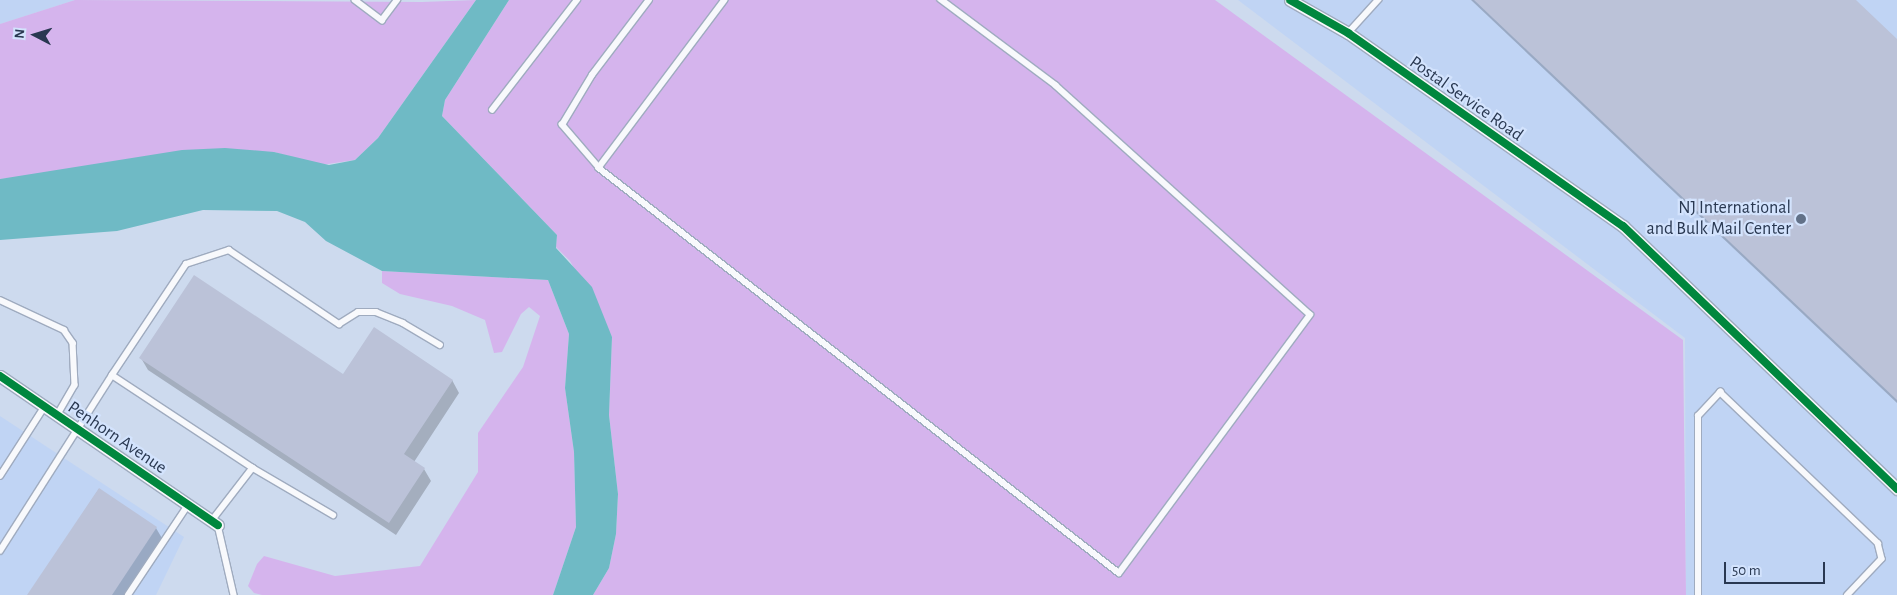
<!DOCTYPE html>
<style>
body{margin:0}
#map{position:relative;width:1897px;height:595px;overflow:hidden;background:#cddaee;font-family:"Alegreya Sans",sans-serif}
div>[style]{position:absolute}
.built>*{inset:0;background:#c0d4f4}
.green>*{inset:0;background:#d5b4ed}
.water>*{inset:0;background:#6fbac5}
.shadow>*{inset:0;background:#0003}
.building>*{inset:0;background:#bbc2d8}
.roads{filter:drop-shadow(1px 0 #9fabbf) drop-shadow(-1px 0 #9fabbf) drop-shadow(0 1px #9fabbf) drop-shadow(0 -1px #9fabbf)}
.service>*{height:5.5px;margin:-2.75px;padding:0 2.75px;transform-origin:2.75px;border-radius:2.75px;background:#f8f9fc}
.minor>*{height:11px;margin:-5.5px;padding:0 5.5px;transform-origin:5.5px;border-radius:5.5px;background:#f8f9fc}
.cycleway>*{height:8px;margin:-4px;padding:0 4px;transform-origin:4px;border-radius:4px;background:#00873e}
.dots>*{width:14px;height:14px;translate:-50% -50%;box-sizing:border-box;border:2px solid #d3e3fd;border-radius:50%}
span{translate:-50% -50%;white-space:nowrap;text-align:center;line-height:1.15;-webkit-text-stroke:4.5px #d3e3fd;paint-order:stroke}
.street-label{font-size:18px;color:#293851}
.poi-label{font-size:18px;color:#293851}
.right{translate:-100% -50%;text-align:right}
.north{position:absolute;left:10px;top:10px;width:50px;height:50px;-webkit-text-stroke:4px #d3e3fd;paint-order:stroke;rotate:275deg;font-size:14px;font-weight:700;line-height:20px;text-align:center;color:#293851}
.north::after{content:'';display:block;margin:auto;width:18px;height:22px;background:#293851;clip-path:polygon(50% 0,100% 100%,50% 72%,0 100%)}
.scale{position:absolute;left:1724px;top:562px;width:101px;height:22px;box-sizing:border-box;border:2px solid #293851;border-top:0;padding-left:6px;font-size:15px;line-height:18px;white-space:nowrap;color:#293851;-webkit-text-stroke:4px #d3e3fd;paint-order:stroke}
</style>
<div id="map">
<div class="built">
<div style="clip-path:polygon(0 0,75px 0,0 24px)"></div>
<div style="clip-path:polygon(1238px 0,1897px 0,1897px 595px,1686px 595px,1685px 338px)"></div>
<div style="clip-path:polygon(0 416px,184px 537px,156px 595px,0 595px)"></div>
</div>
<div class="green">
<div style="clip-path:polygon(75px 0,422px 2px,476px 0,378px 138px,355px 160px,321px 165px,274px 152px,0 179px,0 24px)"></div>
<div style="clip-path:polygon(509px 0,1215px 0,1683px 340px,1686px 595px,593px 595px,609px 568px,616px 534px,618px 494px,609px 415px,612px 337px,570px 261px,556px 247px,557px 235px,442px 116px,445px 100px)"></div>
<div style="clip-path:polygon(382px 271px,548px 280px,569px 334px,565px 388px,574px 452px,576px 527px,553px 595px,262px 595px,254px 593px,248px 586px,257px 564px,264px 556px,335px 576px,420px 566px,478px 472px,478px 433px,523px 367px,540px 316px,529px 307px,521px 314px,502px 352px,494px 353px,485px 320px,452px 306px,400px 294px,382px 283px)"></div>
</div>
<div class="water">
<div style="clip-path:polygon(476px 0,509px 0,445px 100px,442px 116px,557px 235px,556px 248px,592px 287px,612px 337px,609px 415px,618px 494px,616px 534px,609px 568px,593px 595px,553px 595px,576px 527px,574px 452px,565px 388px,569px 334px,548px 280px,382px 271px,326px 241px,305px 222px,277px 211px,203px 210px,117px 231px,0 240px,0 179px,182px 150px,225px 148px,274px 152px,329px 165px,355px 160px,378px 138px)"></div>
</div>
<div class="shadow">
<div style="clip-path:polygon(1471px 0,1854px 0,1897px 41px,1897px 403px)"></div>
<div style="clip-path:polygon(141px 358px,344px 375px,452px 380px,459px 393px,414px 462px,424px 469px,431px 481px,396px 535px,148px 370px)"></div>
<div style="clip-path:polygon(99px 489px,156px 528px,163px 540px,127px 595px,29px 595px)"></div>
</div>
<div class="building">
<div style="clip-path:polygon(1474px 0,1856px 0,1897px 39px,1897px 400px)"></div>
<div style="clip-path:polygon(194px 275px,343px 374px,374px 327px,453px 380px,404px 454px,425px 468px,389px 523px,139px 358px)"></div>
<div style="clip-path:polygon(99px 488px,157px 527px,112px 595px,27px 595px)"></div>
</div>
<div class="roads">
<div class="service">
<div style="left:355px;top:0;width:34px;rotate:37deg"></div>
<div style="left:382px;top:20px;width:25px;rotate:-53deg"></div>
<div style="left:725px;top:0;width:210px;rotate:126.9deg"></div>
<div style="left:599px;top:168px;width:659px;rotate:37.91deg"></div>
<div style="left:1119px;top:573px;width:321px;rotate:-53.5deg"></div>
<div style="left:1310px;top:315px;width:342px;rotate:-138deg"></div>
<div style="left:1056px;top:86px;width:144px;rotate:-143.2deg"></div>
<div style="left:1348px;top:33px;width:45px;rotate:-47.7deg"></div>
<div style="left:492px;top:110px;width:139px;rotate:-52.3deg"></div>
<div style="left:599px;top:168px;width:57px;rotate:-130.7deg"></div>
<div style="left:562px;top:125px;width:58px;rotate:-59deg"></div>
<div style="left:592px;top:75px;width:94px;rotate:-52.8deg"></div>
<div style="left:0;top:300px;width:71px;rotate:25.1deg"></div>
<div style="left:64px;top:330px;width:16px;rotate:55deg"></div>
<div style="left:73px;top:343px;width:42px;rotate:87.3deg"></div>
<div style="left:75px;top:385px;width:34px;rotate:120deg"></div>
<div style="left:112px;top:375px;width:133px;rotate:-56.3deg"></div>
<div style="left:186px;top:264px;width:45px;rotate:-18deg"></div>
<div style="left:229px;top:250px;width:133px;rotate:33.9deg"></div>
<div style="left:339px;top:324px;width:22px;rotate:-32deg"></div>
<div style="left:358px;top:312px;width:18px"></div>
<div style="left:376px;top:312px;width:29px;rotate:22deg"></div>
<div style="left:403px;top:323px;width:43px;rotate:30.7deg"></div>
<div style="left:253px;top:468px;width:93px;rotate:30.4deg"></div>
<div style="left:0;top:476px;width:83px;rotate:-57.3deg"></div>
<div style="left:218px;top:525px;width:72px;rotate:77.1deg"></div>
<div style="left:0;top:551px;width:209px;rotate:-57.5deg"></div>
<div style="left:112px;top:375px;width:169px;rotate:33.4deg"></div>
<div style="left:253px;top:468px;width:67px;rotate:127.7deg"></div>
<div style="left:128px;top:595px;width:108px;rotate:-56.3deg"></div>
<div style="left:1698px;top:595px;width:179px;rotate:-90deg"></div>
<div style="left:1698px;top:416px;width:33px;rotate:-47deg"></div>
<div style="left:1720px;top:392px;width:219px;rotate:43.7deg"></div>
<div style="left:1878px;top:543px;width:16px;rotate:76deg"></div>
<div style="left:1882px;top:559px;width:50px;rotate:133.4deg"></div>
</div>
<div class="minor">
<div style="left:1290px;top:0;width:67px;rotate:29.6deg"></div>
<div style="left:1348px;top:33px;width:336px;rotate:35.1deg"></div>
<div style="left:1623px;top:226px;width:380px;rotate:43.8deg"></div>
<div style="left:0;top:376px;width:264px;rotate:34.4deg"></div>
</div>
</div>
<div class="cycleway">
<div style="left:1290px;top:0;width:67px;rotate:29.6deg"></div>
<div style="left:1348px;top:33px;width:336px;rotate:35.1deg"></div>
<div style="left:1623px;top:226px;width:380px;rotate:43.8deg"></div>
<div style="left:0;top:376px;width:264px;rotate:34.4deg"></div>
</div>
<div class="dots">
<div style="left:1801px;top:219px;background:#627188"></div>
</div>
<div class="street-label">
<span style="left:1466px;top:99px;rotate:35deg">Postal Service Road</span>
<span style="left:117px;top:438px;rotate:34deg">Penhorn Avenue</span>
</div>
<div class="poi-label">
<span class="right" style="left:1791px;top:219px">NJ International<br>and Bulk Mail Center</span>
</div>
<div class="north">N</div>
<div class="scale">50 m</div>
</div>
